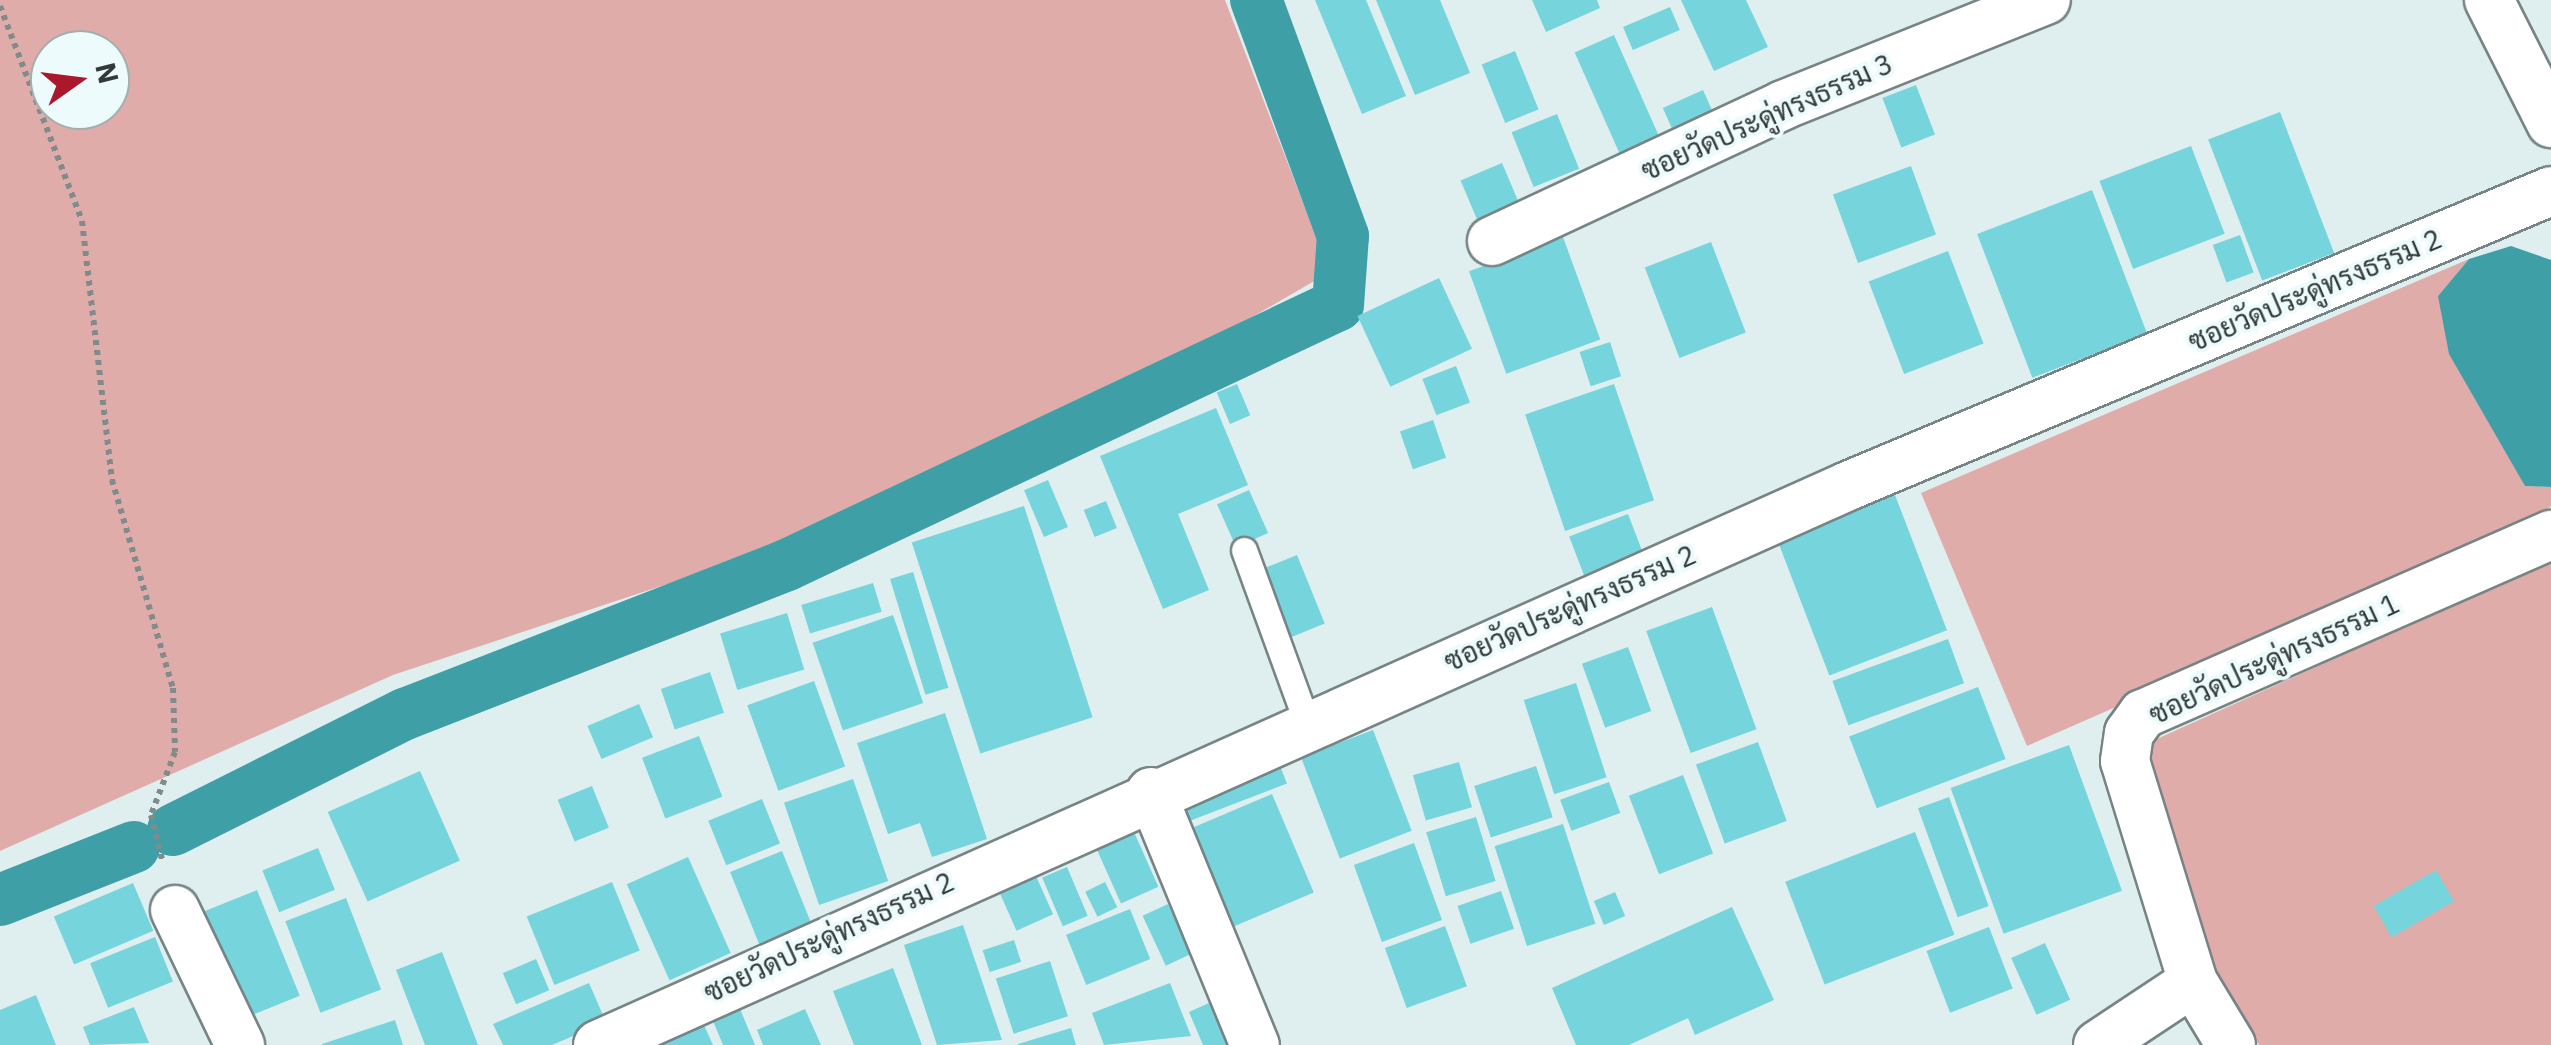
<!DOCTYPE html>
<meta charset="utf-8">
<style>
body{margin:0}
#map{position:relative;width:2551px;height:1045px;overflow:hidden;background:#dfeeef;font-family:"IBM Plex Sans",Sarabun,sans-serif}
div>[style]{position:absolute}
.green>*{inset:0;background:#e0aca9}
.water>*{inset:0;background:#3e9fa7}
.canal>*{height:52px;margin:-26px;padding:0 26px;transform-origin:26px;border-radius:26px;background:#3e9fa7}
.building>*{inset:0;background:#76d4dc;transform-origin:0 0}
.path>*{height:6px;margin-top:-3px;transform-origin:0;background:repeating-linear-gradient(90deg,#818b8c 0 5px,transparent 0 10px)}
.roads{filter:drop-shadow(2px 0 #778485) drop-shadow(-2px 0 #778485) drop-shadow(0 2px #778485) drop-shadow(0 -2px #778485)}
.lane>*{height:25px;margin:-12.5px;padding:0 12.5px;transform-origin:12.5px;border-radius:12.5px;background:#fff}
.street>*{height:48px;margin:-24px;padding:0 24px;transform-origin:24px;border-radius:24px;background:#fff}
span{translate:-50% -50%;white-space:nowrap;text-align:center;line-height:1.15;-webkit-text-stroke:8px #edfbfc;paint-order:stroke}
.street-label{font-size:28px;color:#343a3a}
.north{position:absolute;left:30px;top:30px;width:100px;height:100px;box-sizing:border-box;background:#edfbfc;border:2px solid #a3aeae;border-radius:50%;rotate:76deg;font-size:28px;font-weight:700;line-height:40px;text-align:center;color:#343a3a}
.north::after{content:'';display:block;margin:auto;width:35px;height:45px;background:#ac182b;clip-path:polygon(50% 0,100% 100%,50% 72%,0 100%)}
</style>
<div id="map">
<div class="green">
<div style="clip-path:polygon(evenodd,0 0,1225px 0,1320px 247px,1316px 280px,1135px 385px,782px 546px,393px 675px,0 851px,0 0,50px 50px,110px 50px,110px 110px,50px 110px,50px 50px)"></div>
<div style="clip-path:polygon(2469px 259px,2438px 296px,2525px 486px,2551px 487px,2551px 506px,2526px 527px,2027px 746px,1921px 493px)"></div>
<div style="clip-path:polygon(2551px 561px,2551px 1045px,2259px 1045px,2221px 989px,2138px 768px,2148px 743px)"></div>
</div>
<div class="water">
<div style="clip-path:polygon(2511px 246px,2551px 260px,2551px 487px,2525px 486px,2449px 354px,2438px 296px,2469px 259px)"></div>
</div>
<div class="canal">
<div style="left:173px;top:830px;width:259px;rotate:-26.6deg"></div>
<div style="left:405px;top:714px;width:410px;rotate:-21.3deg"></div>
<div style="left:787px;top:565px;width:609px;rotate:-25.26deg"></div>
<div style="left:1338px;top:305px;width:69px;rotate:-85.9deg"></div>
<div style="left:1343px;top:236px;width:252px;rotate:-110.2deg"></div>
<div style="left:0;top:900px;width:144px;rotate:-21.6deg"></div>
</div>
<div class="building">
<div style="clip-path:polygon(1315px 0,1366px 0,1406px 96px,1362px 114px)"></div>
<div style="clip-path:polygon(1376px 0,1440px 0,1470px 73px,1415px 95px)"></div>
<div style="clip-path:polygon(1532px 0,1597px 0,1600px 8px,1546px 32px)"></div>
<div style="clip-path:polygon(1681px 0,1746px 0,1768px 47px,1714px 71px)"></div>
<div style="left:1670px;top:7px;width:25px;height:51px;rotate:67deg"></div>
<div style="left:1614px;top:35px;width:114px;height:43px;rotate:66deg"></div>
<div style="left:1515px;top:51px;width:63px;height:36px;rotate:68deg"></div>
<div style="left:1916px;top:85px;width:53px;height:36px;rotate:69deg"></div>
<div style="left:1703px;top:90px;width:27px;height:44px;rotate:66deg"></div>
<div style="left:2280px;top:112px;width:151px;height:77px;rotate:69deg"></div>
<div style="left:1557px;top:114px;width:59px;height:49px;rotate:68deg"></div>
<div style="left:2191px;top:146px;width:94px;height:98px;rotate:69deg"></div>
<div style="left:1502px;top:163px;width:44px;height:45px;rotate:67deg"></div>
<div style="left:1911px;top:166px;width:73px;height:83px;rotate:70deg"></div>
<div style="left:2092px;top:190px;width:154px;height:123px;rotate:69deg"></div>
<div style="left:2240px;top:235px;width:40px;height:29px;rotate:70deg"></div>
<div style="left:1563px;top:237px;width:109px;height:100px;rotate:70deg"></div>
<div style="left:1711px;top:242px;width:97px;height:71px;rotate:69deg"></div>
<div style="left:1948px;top:251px;width:99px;height:85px;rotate:69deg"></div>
<div style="left:1439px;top:278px;width:78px;height:90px;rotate:65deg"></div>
<div style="left:1610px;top:342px;width:36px;height:32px;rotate:72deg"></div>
<div style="left:1456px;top:366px;width:39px;height:36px;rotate:69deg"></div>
<div style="left:1237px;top:384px;width:34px;height:22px;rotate:67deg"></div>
<div style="left:1614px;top:384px;width:123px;height:94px;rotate:71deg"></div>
<div style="clip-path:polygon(1216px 408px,1248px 485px,1178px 514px,1209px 590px,1163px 609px,1100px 456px)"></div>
<div style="left:1433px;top:420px;width:40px;height:35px;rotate:71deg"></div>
<div style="left:1048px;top:480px;width:51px;height:26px;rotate:67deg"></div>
<div style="left:1249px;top:490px;width:47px;height:35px;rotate:66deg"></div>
<div style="left:1895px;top:495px;width:145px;height:126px;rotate:69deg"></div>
<div style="left:1106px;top:501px;width:29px;height:24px;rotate:68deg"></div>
<div style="left:1024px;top:506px;width:222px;height:118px;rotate:72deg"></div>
<div style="left:1628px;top:514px;width:48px;height:63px;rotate:69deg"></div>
<div style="left:1297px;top:555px;width:74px;height:47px;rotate:68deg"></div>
<div style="left:913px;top:572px;width:121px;height:24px;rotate:73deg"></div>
<div style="left:873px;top:583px;width:30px;height:75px;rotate:73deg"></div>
<div style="left:1712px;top:607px;width:130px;height:70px;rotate:70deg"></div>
<div style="left:787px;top:613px;width:59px;height:70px;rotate:73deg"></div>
<div style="left:893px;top:615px;width:93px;height:85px;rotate:71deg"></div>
<div style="left:1948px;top:639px;width:47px;height:123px;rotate:70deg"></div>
<div style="left:1628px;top:647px;width:68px;height:49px;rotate:70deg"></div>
<div style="left:710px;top:672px;width:43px;height:52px;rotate:71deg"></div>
<div style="left:814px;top:681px;width:91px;height:71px;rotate:70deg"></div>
<div style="left:1576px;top:683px;width:99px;height:55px;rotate:72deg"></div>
<div style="left:1978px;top:687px;width:77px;height:138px;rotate:69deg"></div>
<div style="left:639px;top:704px;width:36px;height:56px;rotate:67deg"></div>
<div style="clip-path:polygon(945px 713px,987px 839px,932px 857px,920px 823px,888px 834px,857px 743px)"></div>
<div style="left:1373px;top:730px;width:108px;height:77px;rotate:69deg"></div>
<div style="left:699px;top:736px;width:65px;height:61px;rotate:69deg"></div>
<div style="left:1758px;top:742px;width:84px;height:66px;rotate:70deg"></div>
<div style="left:2069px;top:745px;width:155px;height:126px;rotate:70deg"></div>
<div style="left:1459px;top:762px;width:47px;height:48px;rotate:74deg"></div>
<div style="left:1279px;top:763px;width:22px;height:114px;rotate:69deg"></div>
<div style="left:1536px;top:766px;width:54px;height:65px;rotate:72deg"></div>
<div style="left:420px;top:771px;width:98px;height:101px;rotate:66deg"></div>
<div style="left:1683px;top:775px;width:84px;height:58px;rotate:69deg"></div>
<div style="left:853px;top:779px;width:108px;height:73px;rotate:71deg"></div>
<div style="left:1609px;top:782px;width:33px;height:52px;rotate:70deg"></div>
<div style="left:592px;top:786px;width:45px;height:37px;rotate:68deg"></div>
<div style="left:1272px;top:794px;width:107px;height:96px;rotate:67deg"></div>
<div style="left:1949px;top:797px;width:116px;height:33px;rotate:70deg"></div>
<div style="left:762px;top:799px;width:48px;height:58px;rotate:68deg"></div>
<div style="left:1476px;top:817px;width:67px;height:52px;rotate:73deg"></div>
<div style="left:1563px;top:824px;width:105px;height:72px;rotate:72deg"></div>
<div style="left:1134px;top:832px;width:60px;height:41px;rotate:66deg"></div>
<div style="left:1915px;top:832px;width:110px;height:139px;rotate:69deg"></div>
<div style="left:1414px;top:843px;width:82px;height:64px;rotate:70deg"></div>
<div style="left:318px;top:848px;width:45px;height:60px;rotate:68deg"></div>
<div style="left:782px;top:851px;width:79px;height:56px;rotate:68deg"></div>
<div style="left:688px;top:857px;width:105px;height:67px;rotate:66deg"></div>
<div style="left:1067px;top:867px;width:53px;height:27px;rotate:67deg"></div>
<div style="left:2436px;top:870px;width:36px;height:72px;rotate:60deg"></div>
<div style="left:1036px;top:876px;width:42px;height:40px;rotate:66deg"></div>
<div style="left:612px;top:882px;width:74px;height:92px;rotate:68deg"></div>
<div style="left:1105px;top:882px;width:28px;height:22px;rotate:64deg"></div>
<div style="left:133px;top:883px;width:52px;height:86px;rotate:67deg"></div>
<div style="left:257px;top:890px;width:114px;height:60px;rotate:68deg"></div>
<div style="left:1501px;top:891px;width:40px;height:46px;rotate:71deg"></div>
<div style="left:1615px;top:892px;width:26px;height:23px;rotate:67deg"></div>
<div style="left:346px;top:898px;width:98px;height:65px;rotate:69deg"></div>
<div style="left:1168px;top:904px;width:55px;height:28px;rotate:65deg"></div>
<div style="clip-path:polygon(1732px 907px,1774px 1000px,1695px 1035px,1688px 1018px,1629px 1045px,1576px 1045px,1552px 988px)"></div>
<div style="left:1130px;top:909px;width:54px;height:69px;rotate:68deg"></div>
<div style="clip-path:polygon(963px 925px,1002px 1040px,937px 1045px,904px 945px)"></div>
<div style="left:1445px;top:926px;width:64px;height:64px;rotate:70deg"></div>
<div style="left:1989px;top:927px;width:66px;height:67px;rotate:69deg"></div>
<div style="left:155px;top:937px;width:48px;height:70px;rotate:68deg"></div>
<div style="left:1014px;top:940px;width:23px;height:33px;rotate:72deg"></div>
<div style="left:2045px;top:943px;width:62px;height:37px;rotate:66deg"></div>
<div style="clip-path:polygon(442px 952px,478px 1045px,425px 1045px,396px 970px)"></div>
<div style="left:536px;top:959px;width:34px;height:36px;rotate:67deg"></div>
<div style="left:1050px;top:961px;width:58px;height:57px;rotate:72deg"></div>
<div style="clip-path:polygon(893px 968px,922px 1045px,854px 1045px,833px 991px)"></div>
<div style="clip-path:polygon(589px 983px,606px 1022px,552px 1045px,503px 1045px,493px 1024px)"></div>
<div style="clip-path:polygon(1170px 983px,1191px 1036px,1104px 1045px,1092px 1013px)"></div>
<div style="clip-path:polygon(36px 995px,56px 1045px,0 1045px,0 1010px)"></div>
<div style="clip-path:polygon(1209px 1003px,1228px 1045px,1203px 1045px,1189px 1012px)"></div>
<div style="clip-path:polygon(134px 1007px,149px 1043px,90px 1045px,83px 1027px)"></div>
<div style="clip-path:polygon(740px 1009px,755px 1045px,723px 1045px,713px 1021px)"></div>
<div style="clip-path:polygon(805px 1009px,821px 1045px,763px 1045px,757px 1030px)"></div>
<div style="clip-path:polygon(395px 1020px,403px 1045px,322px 1045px,322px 1044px)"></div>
<div style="clip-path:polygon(703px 1023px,713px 1045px,656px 1045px)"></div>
<div style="clip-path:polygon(1071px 1028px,1076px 1045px,1018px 1045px,1018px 1044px)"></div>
</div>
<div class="path">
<div style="left:0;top:6px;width:230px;rotate:69.1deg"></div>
<div style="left:82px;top:221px;width:261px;rotate:83.4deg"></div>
<div style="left:112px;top:480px;width:217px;rotate:73.7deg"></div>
<div style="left:173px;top:688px;width:64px;rotate:88.2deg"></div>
<div style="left:175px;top:752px;width:67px;rotate:110.9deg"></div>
<div style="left:151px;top:815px;width:49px;rotate:76deg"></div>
</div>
<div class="roads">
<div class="lane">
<div style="left:1244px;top:550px;width:184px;rotate:70deg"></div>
</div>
<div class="street">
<div style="left:2489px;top:0;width:138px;rotate:63.2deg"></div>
<div style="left:1492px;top:241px;width:321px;rotate:-25deg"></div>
<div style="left:1783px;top:105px;width:283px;rotate:-21.8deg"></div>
<div style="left:1151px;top:792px;width:274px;rotate:67.7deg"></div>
<div style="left:175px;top:910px;width:150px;rotate:64.3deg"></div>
<div style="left:598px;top:1045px;width:1369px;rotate:-24.09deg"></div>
<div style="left:1848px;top:486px;width:762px;rotate:-22.76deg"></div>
<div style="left:2098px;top:1045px;width:114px;rotate:-33.6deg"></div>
<div style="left:2231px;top:1045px;width:74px;rotate:-121.1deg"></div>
<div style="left:2193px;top:982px;width:231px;rotate:-107.1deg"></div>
<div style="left:2125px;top:761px;width:28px;rotate:-82deg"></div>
<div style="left:2129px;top:733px;width:24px;rotate:-54deg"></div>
<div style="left:2143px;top:714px;width:446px;rotate:-23.7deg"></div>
</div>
</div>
<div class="street-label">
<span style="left:1767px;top:117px;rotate:-24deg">ซอยวัดประดู่ทรงธรรม 3</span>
<span style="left:2315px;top:290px;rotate:-23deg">ซอยวัดประดู่ทรงธรรม 2</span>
<span style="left:1570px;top:608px;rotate:-24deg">ซอยวัดประดู่ทรงธรรม 2</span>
<span style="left:2274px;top:659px;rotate:-25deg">ซอยวัดประดู่ทรงธรรม 1</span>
<span style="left:829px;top:937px;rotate:-25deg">ซอยวัดประดู่ทรงธรรม 2</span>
</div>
<div class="north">N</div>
</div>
